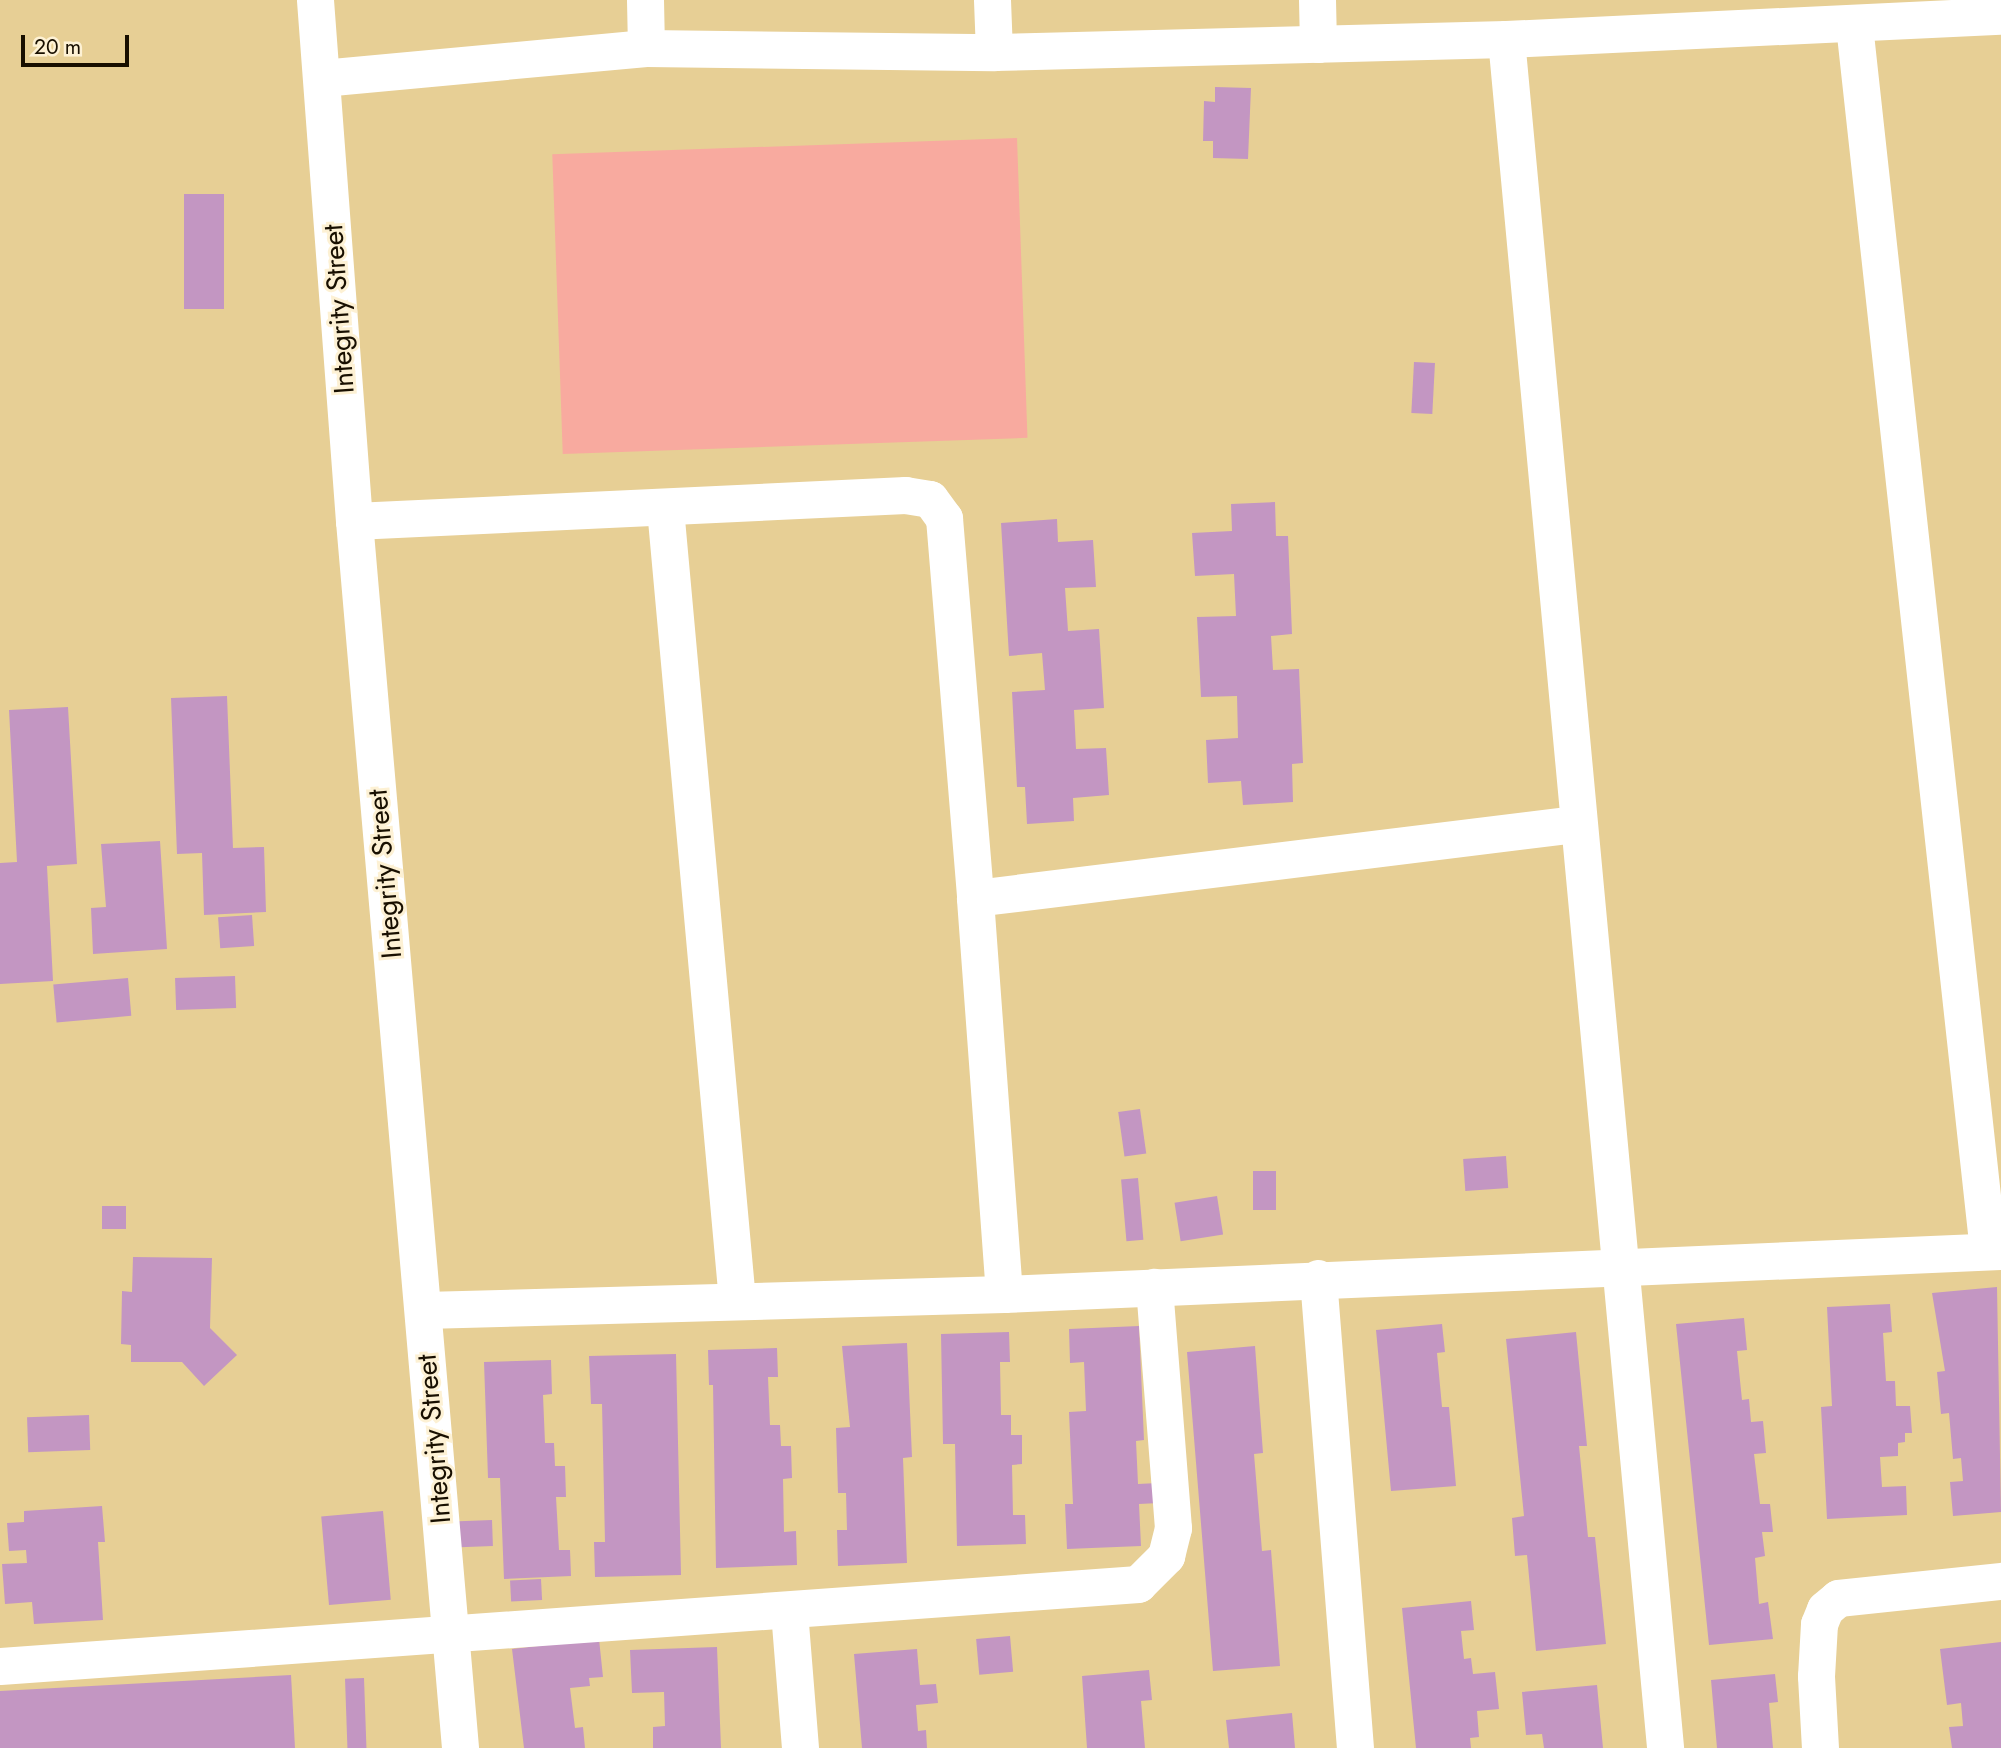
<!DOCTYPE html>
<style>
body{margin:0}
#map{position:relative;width:2001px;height:1748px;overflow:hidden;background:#e7cf95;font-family:Jost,sans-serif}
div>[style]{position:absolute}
.green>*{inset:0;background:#f8aa9f;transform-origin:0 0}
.building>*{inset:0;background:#c396c2;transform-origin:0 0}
.minor>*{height:37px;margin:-18.5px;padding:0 18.5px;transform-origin:18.5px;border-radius:18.5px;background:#fff}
span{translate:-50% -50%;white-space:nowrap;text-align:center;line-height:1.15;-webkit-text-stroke:6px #fdf1d4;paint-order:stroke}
.street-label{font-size:28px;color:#180f00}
.scale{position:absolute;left:21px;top:35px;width:108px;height:32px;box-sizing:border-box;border:4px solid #180f00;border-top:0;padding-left:9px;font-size:21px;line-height:24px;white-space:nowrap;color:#180f00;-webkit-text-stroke:5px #fdf1d4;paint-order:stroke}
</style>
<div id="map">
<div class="green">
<div style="left:1017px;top:138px;width:300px;height:465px;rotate:88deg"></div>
</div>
<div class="building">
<div style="clip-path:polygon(1215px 87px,1251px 88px,1248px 159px,1213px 158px,1213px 141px,1203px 141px,1204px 101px,1215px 102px)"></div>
<div style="left:184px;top:194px;width:40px;height:115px"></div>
<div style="left:1414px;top:362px;width:21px;height:51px;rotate:3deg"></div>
<div style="clip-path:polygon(1275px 502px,1276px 536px,1288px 536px,1292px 634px,1271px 636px,1273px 670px,1299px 669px,1303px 763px,1292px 764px,1293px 802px,1243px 805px,1241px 781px,1208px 783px,1206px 740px,1238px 738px,1237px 696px,1201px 697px,1197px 617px,1236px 616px,1234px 574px,1195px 576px,1192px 533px,1232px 531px,1231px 504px)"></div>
<div style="clip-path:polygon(1057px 519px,1058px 542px,1093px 540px,1096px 587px,1065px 588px,1068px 631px,1099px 629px,1104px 708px,1074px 710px,1076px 749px,1106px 748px,1109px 795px,1073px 798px,1074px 821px,1027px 824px,1025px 787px,1017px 787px,1012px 692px,1045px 690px,1042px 653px,1009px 656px,1001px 523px)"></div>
<div style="clip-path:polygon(227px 696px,233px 848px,264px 847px,266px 912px,204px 915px,202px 853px,177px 854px,171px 698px)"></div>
<div style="clip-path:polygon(68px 707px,77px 864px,47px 866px,53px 981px,0 984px,0 863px,17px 862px,9px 710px)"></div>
<div style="clip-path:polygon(160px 841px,167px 949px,93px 954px,91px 908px,106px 907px,101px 844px)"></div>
<div style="left:252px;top:915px;width:31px;height:34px;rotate:86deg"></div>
<div style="left:235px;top:976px;width:32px;height:60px;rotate:88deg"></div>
<div style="left:128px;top:978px;width:38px;height:75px;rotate:85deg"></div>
<div style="left:1140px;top:1109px;width:45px;height:22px;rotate:82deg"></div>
<div style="left:1506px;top:1156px;width:32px;height:43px;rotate:86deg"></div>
<div style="left:1253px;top:1171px;width:23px;height:39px"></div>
<div style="left:1138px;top:1178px;width:62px;height:17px;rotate:85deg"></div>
<div style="left:1217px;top:1196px;width:39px;height:43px;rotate:81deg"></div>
<div style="left:102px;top:1206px;width:24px;height:23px"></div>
<div style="clip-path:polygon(133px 1257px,212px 1258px,210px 1328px,237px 1355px,204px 1386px,182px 1362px,131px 1362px,131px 1345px,121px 1344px,122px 1291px,132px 1292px)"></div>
<div style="clip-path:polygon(1997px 1287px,2001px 1512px,1953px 1516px,1950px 1482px,1963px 1481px,1961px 1458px,1953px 1459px,1949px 1413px,1941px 1414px,1937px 1372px,1945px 1371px,1932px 1293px)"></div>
<div style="clip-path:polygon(1890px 1304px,1892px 1332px,1883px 1333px,1886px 1381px,1895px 1381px,1896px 1406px,1910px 1406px,1912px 1433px,1905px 1433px,1905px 1442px,1898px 1443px,1898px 1456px,1880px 1457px,1882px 1487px,1906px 1486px,1907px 1515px,1827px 1519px,1821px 1407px,1832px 1406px,1827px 1307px)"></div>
<div style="clip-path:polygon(1744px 1318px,1747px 1350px,1737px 1351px,1742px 1400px,1749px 1399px,1751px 1422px,1763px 1421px,1766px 1453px,1754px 1454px,1760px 1504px,1770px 1504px,1773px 1532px,1762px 1532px,1765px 1556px,1755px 1558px,1759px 1604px,1768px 1602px,1773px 1639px,1709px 1645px,1676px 1324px)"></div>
<div style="clip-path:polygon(1442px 1324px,1445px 1352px,1437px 1353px,1442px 1407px,1449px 1407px,1456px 1486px,1391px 1491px,1376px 1330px)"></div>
<div style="clip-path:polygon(1139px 1326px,1144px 1440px,1136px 1441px,1138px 1484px,1158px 1483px,1159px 1503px,1139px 1504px,1141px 1546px,1067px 1549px,1065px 1504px,1073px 1504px,1069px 1412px,1086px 1411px,1084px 1362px,1070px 1363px,1069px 1329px)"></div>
<div style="clip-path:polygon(1009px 1332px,1010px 1362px,1000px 1362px,1001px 1415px,1011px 1415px,1011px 1435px,1022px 1435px,1022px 1464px,1012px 1465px,1013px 1515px,1025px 1515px,1026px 1544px,957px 1546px,955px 1444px,943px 1444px,941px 1334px)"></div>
<div style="clip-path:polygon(1576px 1332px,1587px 1446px,1579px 1446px,1588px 1537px,1595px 1537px,1606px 1644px,1536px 1651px,1527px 1555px,1515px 1556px,1512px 1518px,1524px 1516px,1506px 1339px)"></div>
<div style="clip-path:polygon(907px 1343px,912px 1457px,903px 1458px,907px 1563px,838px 1566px,837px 1530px,847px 1530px,846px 1493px,838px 1493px,836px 1428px,850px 1427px,842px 1346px)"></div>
<div style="clip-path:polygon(1255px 1346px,1263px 1453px,1254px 1454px,1262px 1551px,1271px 1550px,1280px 1666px,1213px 1671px,1187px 1352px)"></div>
<div style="clip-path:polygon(777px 1348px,778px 1377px,768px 1377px,770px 1425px,780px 1425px,781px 1446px,791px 1446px,792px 1478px,783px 1479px,784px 1532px,796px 1531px,797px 1565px,716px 1568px,713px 1385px,709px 1385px,708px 1350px)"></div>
<div style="clip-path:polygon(676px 1354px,681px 1575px,595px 1577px,594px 1542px,605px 1542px,602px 1404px,591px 1404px,589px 1356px)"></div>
<div style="clip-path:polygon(551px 1360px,552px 1394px,543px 1395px,545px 1443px,554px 1443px,555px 1466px,565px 1466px,566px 1497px,556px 1497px,559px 1550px,570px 1550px,571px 1576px,504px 1579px,500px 1478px,488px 1478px,484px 1362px)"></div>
<div style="left:89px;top:1415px;width:35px;height:62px;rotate:88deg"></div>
<div style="clip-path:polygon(102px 1506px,105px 1542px,98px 1542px,103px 1620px,34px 1624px,32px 1602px,5px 1604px,2px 1564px,27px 1563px,26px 1550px,9px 1551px,7px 1523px,24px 1522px,24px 1511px)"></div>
<div style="left:383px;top:1511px;width:89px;height:62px;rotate:85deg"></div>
<div style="left:492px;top:1520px;width:26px;height:33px;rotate:88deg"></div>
<div style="left:541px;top:1579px;width:21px;height:31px;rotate:87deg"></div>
<div style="clip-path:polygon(1471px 1601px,1474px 1630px,1461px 1631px,1464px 1659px,1471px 1658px,1473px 1674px,1495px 1672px,1499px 1709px,1477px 1711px,1479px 1737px,1470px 1738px,1471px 1748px,1416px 1748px,1402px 1608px)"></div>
<div style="left:1010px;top:1636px;width:36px;height:34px;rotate:85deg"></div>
<div style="clip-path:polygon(599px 1639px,603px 1677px,589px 1678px,590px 1686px,570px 1688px,575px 1728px,583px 1727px,585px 1748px,524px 1748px,512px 1649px)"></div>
<div style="clip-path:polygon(2001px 1642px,2001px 1748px,1952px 1748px,1949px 1727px,1963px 1726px,1961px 1703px,1947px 1705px,1940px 1649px)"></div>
<div style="clip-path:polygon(717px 1647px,721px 1748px,653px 1748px,653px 1727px,665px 1726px,664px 1692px,632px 1693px,630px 1650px)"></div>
<div style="clip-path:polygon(917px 1649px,920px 1685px,936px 1684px,938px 1703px,916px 1705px,918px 1731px,926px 1730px,927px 1748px,862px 1748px,854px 1654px)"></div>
<div style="clip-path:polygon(1149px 1670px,1152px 1700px,1141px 1701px,1145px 1748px,1087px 1748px,1082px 1676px)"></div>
<div style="clip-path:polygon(1775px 1674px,1778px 1702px,1769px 1703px,1773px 1748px,1717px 1748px,1711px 1680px)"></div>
<div style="clip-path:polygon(291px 1675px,295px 1748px,0 1748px,0 1691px)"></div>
<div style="left:364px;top:1678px;width:70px;height:19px;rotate:88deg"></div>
<div style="clip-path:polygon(1597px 1685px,1603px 1748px,1544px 1748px,1542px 1734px,1526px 1735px,1522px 1692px)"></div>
<div style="clip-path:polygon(1292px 1713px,1295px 1748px,1229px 1748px,1226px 1720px)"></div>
</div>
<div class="minor">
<div style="left:315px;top:0;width:522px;rotate:85.72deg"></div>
<div style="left:354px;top:521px;width:1232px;rotate:85.06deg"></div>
<div style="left:645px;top:0;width:48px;rotate:88.8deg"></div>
<div style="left:992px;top:0;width:52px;rotate:87.8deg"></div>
<div style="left:1317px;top:0;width:44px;rotate:88.7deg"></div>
<div style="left:1854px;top:25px;width:1233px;rotate:83.76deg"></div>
<div style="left:1506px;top:39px;width:1716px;rotate:84.68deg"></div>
<div style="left:322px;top:78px;width:325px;rotate:-5.3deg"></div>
<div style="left:646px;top:48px;width:348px;rotate:0.7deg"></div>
<div style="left:994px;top:52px;width:512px;rotate:-1.45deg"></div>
<div style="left:1506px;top:39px;width:496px;rotate:-2.7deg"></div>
<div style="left:665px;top:508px;width:796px;rotate:84.81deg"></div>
<div style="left:354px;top:521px;width:552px;rotate:-2.7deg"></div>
<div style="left:905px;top:495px;width:25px;rotate:9deg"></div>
<div style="left:930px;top:499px;width:24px;rotate:54deg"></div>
<div style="left:944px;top:518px;width:381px;rotate:85.3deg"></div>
<div style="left:1318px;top:1278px;width:471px;rotate:85.5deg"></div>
<div style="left:1004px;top:1294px;width:397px;rotate:-94.2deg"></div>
<div style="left:975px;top:898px;width:606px;rotate:-7.02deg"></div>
<div style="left:424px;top:1310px;width:580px;rotate:-1.58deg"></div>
<div style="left:1004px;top:1294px;width:998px;rotate:-2.47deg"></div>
<div style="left:789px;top:1611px;width:137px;rotate:85.4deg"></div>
<div style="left:0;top:1666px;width:1141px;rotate:-4.12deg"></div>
<div style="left:1138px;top:1584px;width:40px;rotate:-45deg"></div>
<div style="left:1166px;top:1556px;width:29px;rotate:-76deg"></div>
<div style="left:1173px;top:1528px;width:242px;rotate:-94.5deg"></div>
<div style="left:1820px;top:1748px;width:72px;rotate:-93.2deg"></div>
<div style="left:1816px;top:1676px;width:52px;rotate:-86.7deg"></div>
<div style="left:1819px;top:1624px;width:16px;rotate:-68deg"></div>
<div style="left:1825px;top:1609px;width:17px;rotate:-40deg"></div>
<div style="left:1838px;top:1598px;width:164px;rotate:-6deg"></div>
</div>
<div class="street-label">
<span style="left:339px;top:309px;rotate:-94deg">Integrity Street</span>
<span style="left:385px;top:874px;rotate:-95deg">Integrity Street</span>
<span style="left:434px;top:1439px;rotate:-95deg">Integrity Street</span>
</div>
<div class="scale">20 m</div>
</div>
